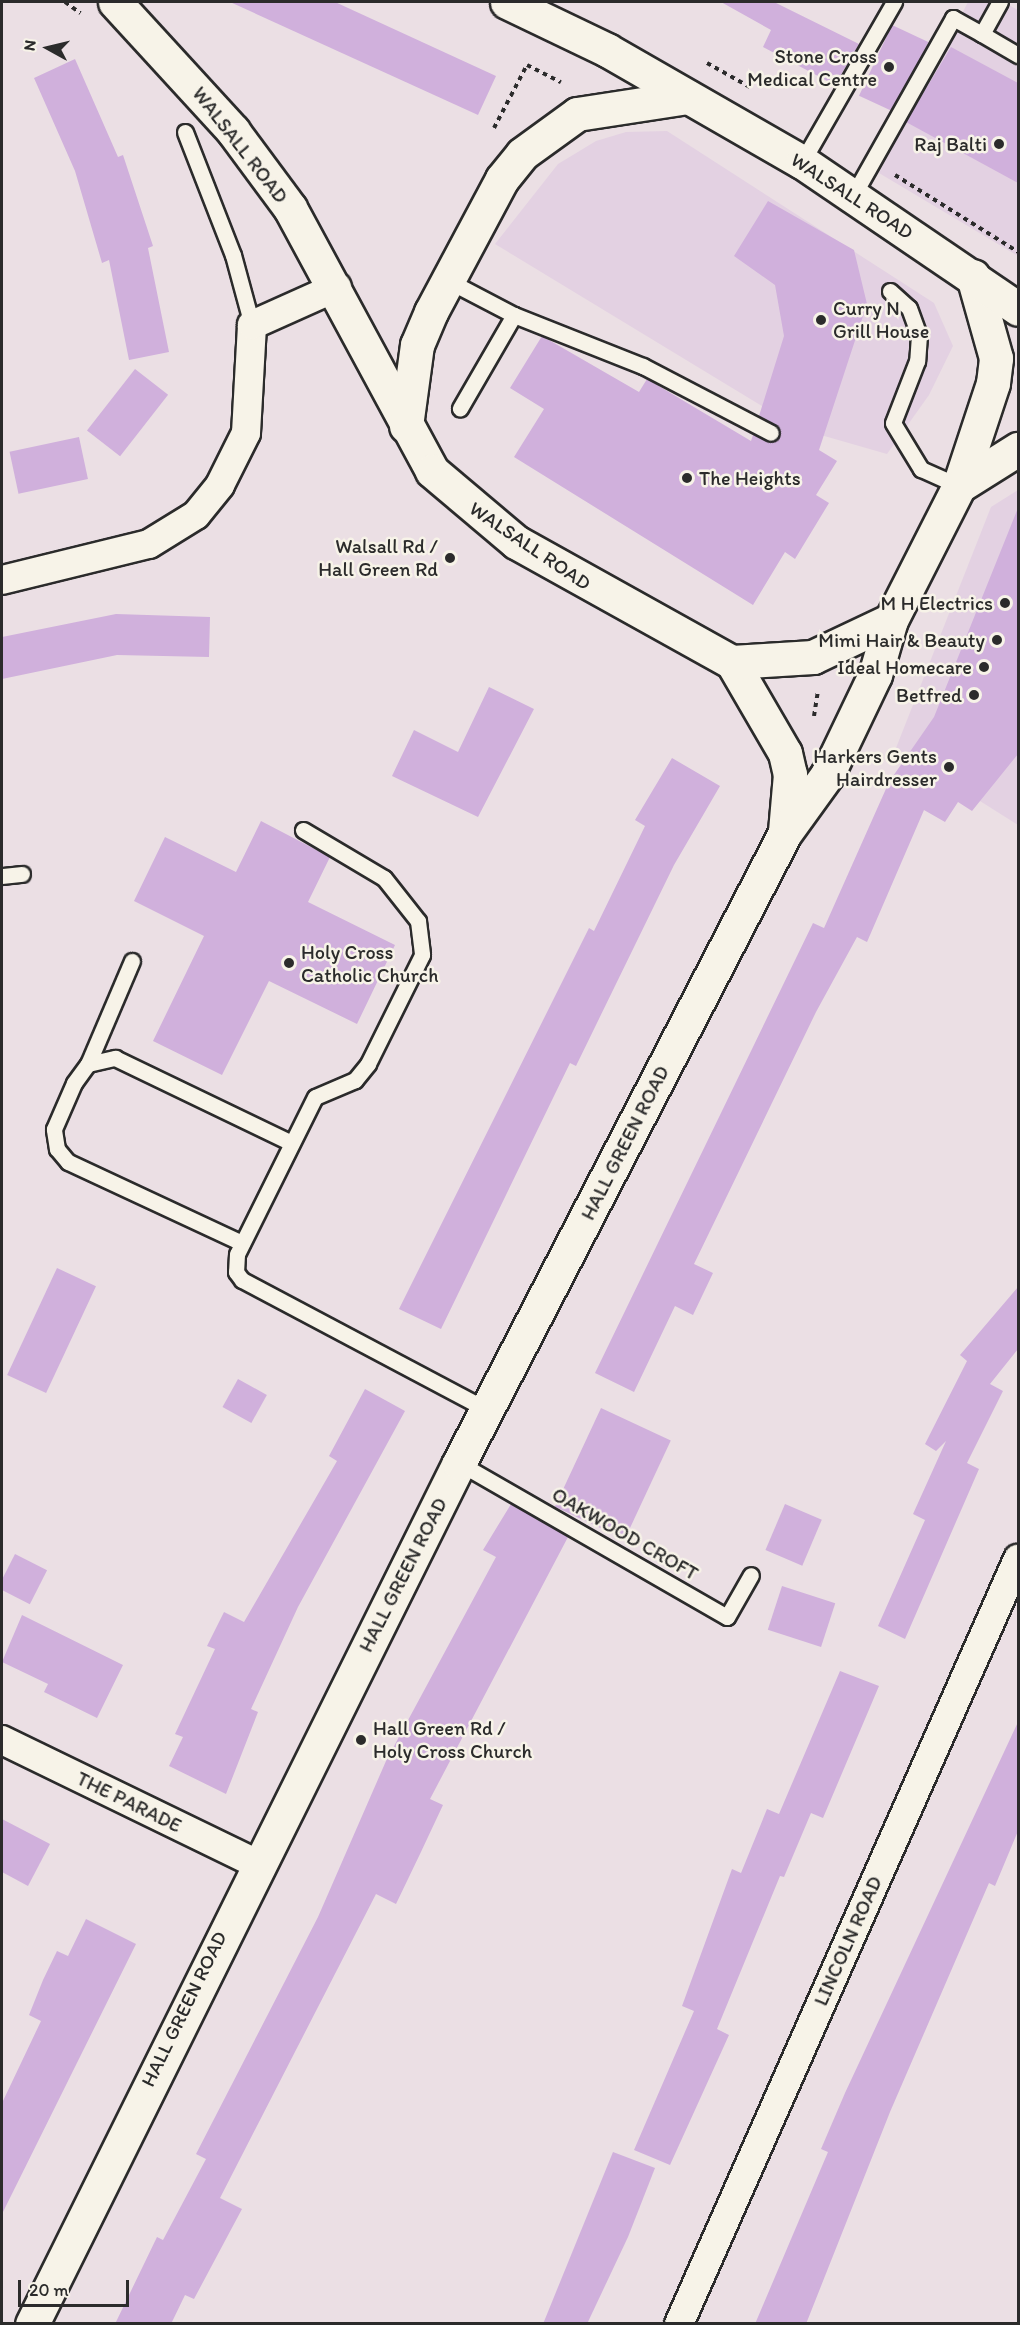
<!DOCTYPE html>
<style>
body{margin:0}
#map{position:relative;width:1020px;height:2325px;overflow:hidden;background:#ebdfe4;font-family:Itim,sans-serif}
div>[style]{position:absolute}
.built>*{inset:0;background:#e3d1e2}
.building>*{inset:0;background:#d0b0dc;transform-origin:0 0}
.path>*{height:4px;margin-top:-2px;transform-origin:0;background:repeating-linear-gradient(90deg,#2b2b2b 0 4.5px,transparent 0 9px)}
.roads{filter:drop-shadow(2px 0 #2b2b2b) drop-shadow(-2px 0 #2b2b2b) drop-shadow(0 2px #2b2b2b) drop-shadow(0 -2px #2b2b2b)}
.lane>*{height:15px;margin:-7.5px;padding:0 7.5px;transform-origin:7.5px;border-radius:7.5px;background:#f7f3e8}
.street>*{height:28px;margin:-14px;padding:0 14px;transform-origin:14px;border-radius:14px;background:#f7f3e8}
.secondary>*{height:33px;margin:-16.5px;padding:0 16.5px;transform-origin:16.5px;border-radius:16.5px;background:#f7f3e8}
.primary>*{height:33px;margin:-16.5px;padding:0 16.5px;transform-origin:16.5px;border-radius:16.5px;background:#f7f3e8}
.dots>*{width:16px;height:16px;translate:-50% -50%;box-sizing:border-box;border:3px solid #f7f3e8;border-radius:50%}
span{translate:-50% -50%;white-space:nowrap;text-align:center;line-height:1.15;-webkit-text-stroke:5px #f7f3e8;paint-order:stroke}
.poi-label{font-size:20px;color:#2b2b2b}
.right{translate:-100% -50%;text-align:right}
.left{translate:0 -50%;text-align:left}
.street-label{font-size:20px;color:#2b2b2b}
.frame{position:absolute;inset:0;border:3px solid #2b2b2b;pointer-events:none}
.north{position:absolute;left:18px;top:18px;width:60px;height:60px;-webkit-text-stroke:4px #f7f3e8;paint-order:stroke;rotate:278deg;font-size:16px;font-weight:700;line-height:24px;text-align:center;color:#2b2b2b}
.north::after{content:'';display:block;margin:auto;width:21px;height:27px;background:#2b2b2b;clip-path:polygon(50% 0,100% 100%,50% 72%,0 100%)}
.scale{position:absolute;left:18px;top:2280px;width:111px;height:27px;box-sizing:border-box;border:3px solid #2b2b2b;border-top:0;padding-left:8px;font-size:18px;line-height:21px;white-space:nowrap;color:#2b2b2b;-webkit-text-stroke:4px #f7f3e8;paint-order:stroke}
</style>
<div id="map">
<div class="built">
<div style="clip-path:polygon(968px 2px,1003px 2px,1018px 10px,1018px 256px,879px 173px)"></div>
<div style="clip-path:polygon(667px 131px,934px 303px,953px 346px,929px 395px,887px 454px,800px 429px,495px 244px,558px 164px,596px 141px,626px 132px)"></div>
<div style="clip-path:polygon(1018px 490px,1018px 825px,896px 748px,991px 507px)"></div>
</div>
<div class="building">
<div style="clip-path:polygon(230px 2px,335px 2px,496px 76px,478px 115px)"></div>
<div style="clip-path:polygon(721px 2px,774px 2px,859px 44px,835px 85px,763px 47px,771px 30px)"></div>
<div style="left:892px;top:25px;width:40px;height:78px;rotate:25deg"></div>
<div style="clip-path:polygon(951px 47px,1018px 83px,1018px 183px,906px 122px)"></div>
<div style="clip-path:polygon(75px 59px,118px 157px,123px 155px,153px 246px,148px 248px,169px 352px,129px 360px,109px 260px,102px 263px,75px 171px,34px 78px)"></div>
<div style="clip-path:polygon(768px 201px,854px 250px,867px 304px,819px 450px,837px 461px,816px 495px,829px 503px,795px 559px,785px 552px,753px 605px,514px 457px,544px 409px,510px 388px,542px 336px,639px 392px,647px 379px,751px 441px,753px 435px,777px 441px,779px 427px,759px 416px,784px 336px,775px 285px,734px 256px)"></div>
<div style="left:135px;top:369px;width:42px;height:78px;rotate:38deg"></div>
<div style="left:79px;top:437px;width:43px;height:71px;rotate:78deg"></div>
<div style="clip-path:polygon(1018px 508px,1018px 754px,972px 811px,958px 802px,945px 822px,924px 810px,867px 942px,857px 937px,816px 1012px,694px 1264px,713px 1273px,693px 1315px,675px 1306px,634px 1392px,595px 1373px,813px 923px,824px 928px,889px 782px,934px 717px)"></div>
<div style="clip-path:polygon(116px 614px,210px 617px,209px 657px,117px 655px,2px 679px,2px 637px)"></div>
<div style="clip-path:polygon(489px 687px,534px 709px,478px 817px,392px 776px,414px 730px,458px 752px)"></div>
<div style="clip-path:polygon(672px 758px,720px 786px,674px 865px,576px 1066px,570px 1063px,441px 1329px,399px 1309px,589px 928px,594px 931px,645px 826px,635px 820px)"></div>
<div style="clip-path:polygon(261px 821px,330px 857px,308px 902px,395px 945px,357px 1024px,269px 981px,222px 1075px,153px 1041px,204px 936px,134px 901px,165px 837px,236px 872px)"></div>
<div style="left:57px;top:1268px;width:43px;height:118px;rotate:25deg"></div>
<div style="clip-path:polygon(1018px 1287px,1018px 1349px,990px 1384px,1003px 1391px,967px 1463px,979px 1469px,905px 1639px,878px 1626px,925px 1520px,913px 1514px,946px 1441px,936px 1451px,925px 1444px,967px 1361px,960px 1355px)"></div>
<div style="left:238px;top:1379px;width:33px;height:32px;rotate:29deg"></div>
<div style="clip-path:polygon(365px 1389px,405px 1411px,298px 1607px,251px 1709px,258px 1712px,226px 1794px,169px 1766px,183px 1737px,175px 1734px,215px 1649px,207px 1646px,224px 1612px,244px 1622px,337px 1461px,329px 1456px)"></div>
<div style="left:601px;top:1408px;width:77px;height:109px;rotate:25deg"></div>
<div style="clip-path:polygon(511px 1504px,568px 1537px,430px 1799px,443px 1805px,420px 1854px,396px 1904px,376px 1894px,220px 2198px,242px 2209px,194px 2299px,185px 2295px,171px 2324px,115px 2324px,157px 2237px,163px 2240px,206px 2159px,196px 2154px,318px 1917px,386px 1761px,496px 1557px,483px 1550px)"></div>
<div style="left:785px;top:1504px;width:40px;height:50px;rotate:23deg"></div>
<div style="left:15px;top:1554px;width:36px;height:38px;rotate:27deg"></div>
<div style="left:782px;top:1586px;width:56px;height:46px;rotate:18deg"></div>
<div style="clip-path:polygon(22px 1615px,123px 1665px,97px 1718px,44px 1692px,48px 1684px,2px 1662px)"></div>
<div style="clip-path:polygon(840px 1671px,879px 1686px,823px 1818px,811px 1813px,784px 1877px,780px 1876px,717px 2029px,729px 2035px,670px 2165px,634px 2150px,694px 2011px,682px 2006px,732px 1869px,741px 1873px,767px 1809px,779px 1814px)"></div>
<div style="clip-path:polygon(1018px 1722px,1018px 1831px,995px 1886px,989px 1883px,890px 2112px,806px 2324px,755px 2324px,828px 2152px,821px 2149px,845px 2093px)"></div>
<div style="clip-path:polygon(2px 1819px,50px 1844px,28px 1886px,2px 1872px)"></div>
<div style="clip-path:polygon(86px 1919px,136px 1944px,2px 2214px,2px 2103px,41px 2021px,29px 2015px,43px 1980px,57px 1951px,68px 1956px)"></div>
<div style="clip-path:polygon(613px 2152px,655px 2168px,628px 2237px,587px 2324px,543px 2324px)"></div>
</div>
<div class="path">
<div style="left:65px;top:2px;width:19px;rotate:36deg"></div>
<div style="left:707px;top:63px;width:49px;rotate:29.2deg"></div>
<div style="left:494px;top:128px;width:71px;rotate:-62.4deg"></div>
<div style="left:527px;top:65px;width:38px;rotate:27deg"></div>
<div style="left:895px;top:175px;width:145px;rotate:32deg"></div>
<div style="left:814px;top:716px;width:25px;rotate:-81deg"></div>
</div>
<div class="roads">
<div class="lane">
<div style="left:982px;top:34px;width:42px;rotate:30.3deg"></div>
<div style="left:185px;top:132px;width:132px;rotate:68.7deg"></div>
<div style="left:233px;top:255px;width:73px;rotate:74.8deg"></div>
<div style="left:802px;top:162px;width:185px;rotate:-60.1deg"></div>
<div style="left:854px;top:194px;width:202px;rotate:-60.6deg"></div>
<div style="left:953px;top:18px;width:33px;rotate:29deg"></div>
<div style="left:982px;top:34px;width:37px;rotate:-61deg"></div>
<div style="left:445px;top:279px;width:78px;rotate:27.6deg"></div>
<div style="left:514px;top:315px;width:108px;rotate:120.1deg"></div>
<div style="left:890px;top:291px;width:25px;rotate:42deg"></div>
<div style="left:909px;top:308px;width:29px;rotate:70deg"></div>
<div style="left:919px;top:335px;width:26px;rotate:94deg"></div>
<div style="left:917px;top:361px;width:66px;rotate:111.2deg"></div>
<div style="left:893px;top:423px;width:54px;rotate:58.7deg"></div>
<div style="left:921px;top:469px;width:42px;rotate:24.1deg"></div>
<div style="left:514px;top:315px;width:139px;rotate:21.6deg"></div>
<div style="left:643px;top:366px;width:144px;rotate:27.6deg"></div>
<div style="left:303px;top:830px;width:94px;rotate:30.7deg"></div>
<div style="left:384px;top:878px;width:55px;rotate:51.7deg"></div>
<div style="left:418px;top:921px;width:34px;rotate:83deg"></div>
<div style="left:422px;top:955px;width:122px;rotate:116.4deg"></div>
<div style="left:368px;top:1064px;width:21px;rotate:129deg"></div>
<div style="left:355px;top:1080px;width:43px;rotate:157deg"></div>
<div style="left:315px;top:1097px;width:175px;rotate:116.4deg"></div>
<div style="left:237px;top:1254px;width:18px;rotate:93deg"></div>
<div style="left:236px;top:1272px;width:10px;rotate:53deg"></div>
<div style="left:242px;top:1280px;width:278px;rotate:27.9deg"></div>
<div style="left:2px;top:876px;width:20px;rotate:-6deg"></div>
<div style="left:88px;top:1064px;width:112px;rotate:-66.9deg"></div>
<div style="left:242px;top:1243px;width:192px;rotate:-155deg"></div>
<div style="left:68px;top:1162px;width:17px;rotate:-130deg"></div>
<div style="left:57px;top:1149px;width:20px;rotate:-99deg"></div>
<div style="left:54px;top:1129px;width:50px;rotate:-66.5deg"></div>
<div style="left:74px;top:1083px;width:24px;rotate:-54deg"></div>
<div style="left:88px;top:1064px;width:28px;rotate:-13deg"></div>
<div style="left:115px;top:1058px;width:196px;rotate:25.7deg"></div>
<div style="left:459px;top:1463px;width:309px;rotate:29.9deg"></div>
<div style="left:727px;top:1617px;width:48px;rotate:-60.3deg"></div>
</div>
<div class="street">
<div style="left:2px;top:580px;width:151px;rotate:-13.8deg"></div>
<div style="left:149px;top:544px;width:55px;rotate:-31.7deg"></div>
<div style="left:196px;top:515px;width:38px;rotate:-51deg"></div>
<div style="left:220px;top:485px;width:58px;rotate:-63.4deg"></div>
<div style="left:246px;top:433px;width:108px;rotate:-86.8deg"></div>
<div style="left:252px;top:325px;width:93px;rotate:-24.1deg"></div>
<div style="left:2px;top:1740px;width:284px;rotate:25.9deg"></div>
<div style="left:679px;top:2324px;width:837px;rotate:-66.1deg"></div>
</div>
<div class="secondary">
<div style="left:732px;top:662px;width:105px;rotate:59.8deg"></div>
<div style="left:785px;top:753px;width:22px;rotate:77deg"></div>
<div style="left:790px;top:774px;width:57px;rotate:95deg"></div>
<div style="left:32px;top:2324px;width:961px;rotate:-63.62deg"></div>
<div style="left:459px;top:1463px;width:709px;rotate:-62.64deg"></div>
<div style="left:785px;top:833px;width:72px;rotate:-54.1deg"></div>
<div style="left:827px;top:775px;width:111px;rotate:-64.4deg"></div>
<div style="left:875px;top:675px;width:57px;rotate:-73.8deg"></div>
</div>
<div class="primary">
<div style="left:115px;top:2px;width:175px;rotate:47.5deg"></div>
<div style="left:233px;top:131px;width:96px;rotate:53.5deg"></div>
<div style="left:290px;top:208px;width:299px;rotate:61.6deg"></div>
<div style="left:432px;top:471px;width:110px;rotate:40.2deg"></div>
<div style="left:516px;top:542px;width:247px;rotate:29.1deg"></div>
<div style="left:732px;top:662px;width:81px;rotate:-3.5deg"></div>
<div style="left:813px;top:657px;width:86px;rotate:-25.4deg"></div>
<div style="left:891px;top:620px;width:150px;rotate:-63.1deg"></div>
<div style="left:959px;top:486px;width:108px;rotate:-71.7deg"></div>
<div style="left:993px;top:383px;width:25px;rotate:-83deg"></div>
<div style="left:996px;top:358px;width:85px;rotate:-105.7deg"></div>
<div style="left:507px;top:2px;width:111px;rotate:25.6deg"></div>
<div style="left:607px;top:50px;width:225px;rotate:29.9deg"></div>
<div style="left:802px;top:162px;width:261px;rotate:34.2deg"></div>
<div style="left:406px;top:426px;width:82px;rotate:-82.3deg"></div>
<div style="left:417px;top:345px;width:36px;rotate:-67deg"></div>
<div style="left:431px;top:312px;width:151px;rotate:-61.9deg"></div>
<div style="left:502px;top:179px;width:32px;rotate:-51deg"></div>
<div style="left:522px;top:154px;width:68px;rotate:-36deg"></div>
<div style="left:577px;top:114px;width:112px;rotate:-8.7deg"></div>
<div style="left:959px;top:486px;width:70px;rotate:-32.1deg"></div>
</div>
</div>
<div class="dots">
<div style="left:889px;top:67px;background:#2b2b2b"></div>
<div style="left:999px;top:144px;background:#2b2b2b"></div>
<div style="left:821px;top:320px;background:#2b2b2b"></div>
<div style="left:687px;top:478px;background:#2b2b2b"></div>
<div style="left:450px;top:558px;background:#2b2b2b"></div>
<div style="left:1005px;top:603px;background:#2b2b2b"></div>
<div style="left:997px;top:640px;background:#2b2b2b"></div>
<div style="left:984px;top:667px;background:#2b2b2b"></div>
<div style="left:974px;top:695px;background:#2b2b2b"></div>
<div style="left:949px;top:767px;background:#2b2b2b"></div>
<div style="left:289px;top:963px;background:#2b2b2b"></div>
<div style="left:361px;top:1740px;background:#2b2b2b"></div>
</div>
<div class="poi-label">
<span class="right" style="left:877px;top:68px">Stone Cross<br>Medical Centre</span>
<span class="right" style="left:987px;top:144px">Raj Balti</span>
<span class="left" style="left:833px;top:320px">Curry N<br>Grill House</span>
<span class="left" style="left:699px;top:478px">The Heights</span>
<span class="right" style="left:438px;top:558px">Walsall Rd /<br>Hall Green Rd</span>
<span class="right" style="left:993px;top:603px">M H Electrics</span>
<span class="right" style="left:985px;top:640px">Mimi Hair &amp; Beauty</span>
<span class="right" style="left:972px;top:667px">Ideal Homecare</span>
<span class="right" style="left:962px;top:695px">Betfred</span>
<span class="right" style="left:937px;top:768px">Harkers Gents<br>Hairdresser</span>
<span class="left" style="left:301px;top:964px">Holy Cross<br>Catholic Church</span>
<span class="left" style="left:373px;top:1740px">Hall Green Rd /<br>Holy Cross Church</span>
</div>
<div class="street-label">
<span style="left:240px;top:145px;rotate:52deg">WALSALL ROAD</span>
<span style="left:852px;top:196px;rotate:33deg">WALSALL ROAD</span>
<span style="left:530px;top:546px;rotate:34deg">WALSALL ROAD</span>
<span style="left:625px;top:1143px;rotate:-63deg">HALL GREEN ROAD</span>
<span style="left:625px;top:1534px;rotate:30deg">OAKWOOD CROFT</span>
<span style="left:403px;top:1575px;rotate:-63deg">HALL GREEN ROAD</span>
<span style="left:129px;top:1802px;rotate:26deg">THE PARADE</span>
<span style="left:848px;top:1941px;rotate:-66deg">LINCOLN ROAD</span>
<span style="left:184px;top:2009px;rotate:-64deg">HALL GREEN ROAD</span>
</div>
<div class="frame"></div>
<div class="north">N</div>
<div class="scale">20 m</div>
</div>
